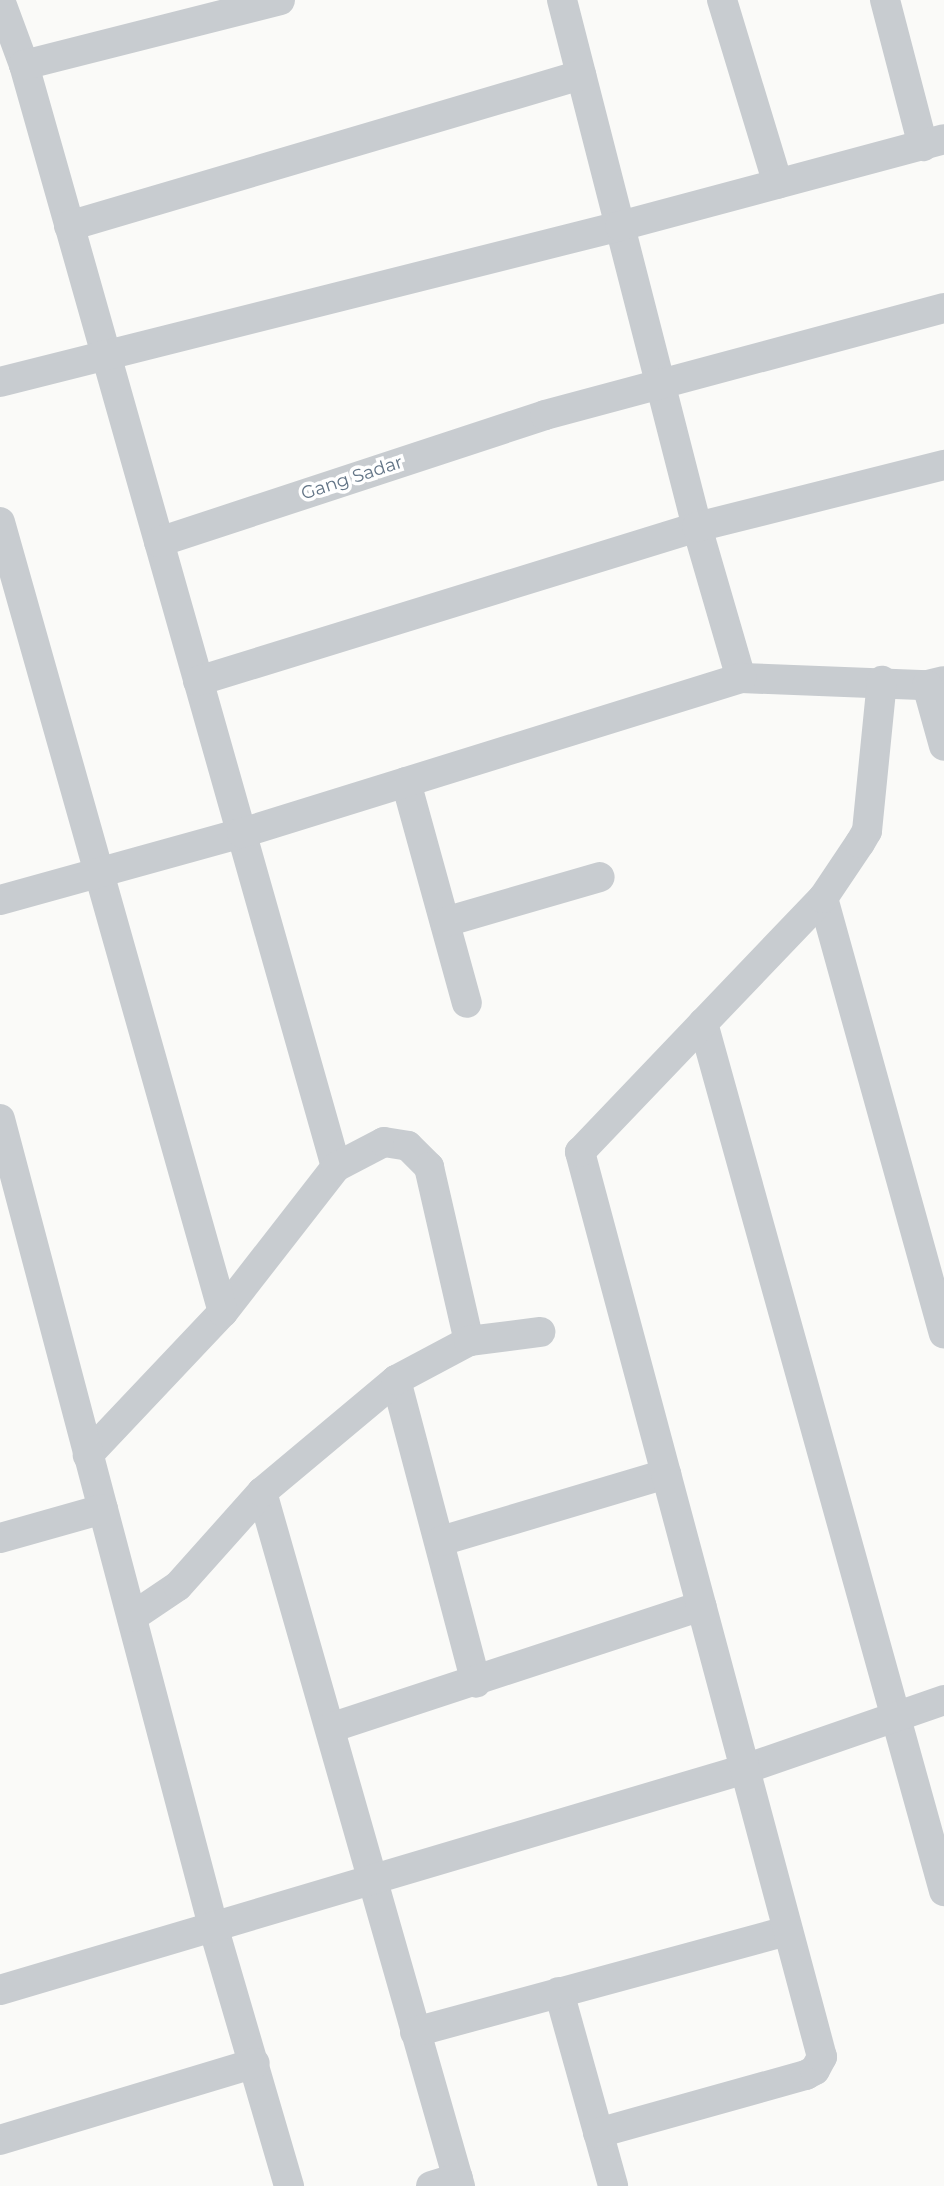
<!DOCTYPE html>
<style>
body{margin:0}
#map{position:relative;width:944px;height:2186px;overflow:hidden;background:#fafaf8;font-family:Montserrat,sans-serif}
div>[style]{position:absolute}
.minor>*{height:30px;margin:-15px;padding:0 15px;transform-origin:15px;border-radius:15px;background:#c8ccd0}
span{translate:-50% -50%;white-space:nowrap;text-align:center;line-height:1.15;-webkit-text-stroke:7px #fff;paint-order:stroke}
.street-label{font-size:18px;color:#627486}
</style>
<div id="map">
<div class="minor">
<div style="left:0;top:0;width:69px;rotate:69.7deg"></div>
<div style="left:24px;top:65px;width:1145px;rotate:74.19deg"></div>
<div style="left:336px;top:1167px;width:184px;rotate:127.9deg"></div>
<div style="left:223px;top:1312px;width:197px;rotate:133.4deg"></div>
<div style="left:562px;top:0;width:544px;rotate:75.63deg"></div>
<div style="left:697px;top:527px;width:157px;rotate:73.8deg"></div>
<div style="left:741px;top:678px;width:186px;rotate:2.2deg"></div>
<div style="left:927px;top:685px;width:17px;rotate:-13deg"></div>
<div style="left:722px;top:0;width:192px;rotate:73.1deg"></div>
<div style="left:885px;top:0;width:151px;rotate:75.4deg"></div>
<div style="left:24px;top:65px;width:264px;rotate:-14.2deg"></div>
<div style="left:69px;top:226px;width:534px;rotate:-16.43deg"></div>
<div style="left:0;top:382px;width:639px;rotate:-14.12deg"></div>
<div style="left:620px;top:226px;width:335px;rotate:-15deg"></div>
<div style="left:0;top:522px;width:821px;rotate:74.24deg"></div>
<div style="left:159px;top:542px;width:406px;rotate:-18.2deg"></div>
<div style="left:545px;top:415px;width:413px;rotate:-15deg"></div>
<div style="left:198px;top:681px;width:522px;rotate:-17.15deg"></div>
<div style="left:697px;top:527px;width:255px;rotate:-14.1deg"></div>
<div style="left:927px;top:685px;width:63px;rotate:74.4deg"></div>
<div style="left:406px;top:782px;width:229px;rotate:74.6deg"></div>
<div style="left:823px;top:898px;width:452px;rotate:74.5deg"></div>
<div style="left:0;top:900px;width:251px;rotate:-15.5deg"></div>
<div style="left:242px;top:833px;width:523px;rotate:-17.26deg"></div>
<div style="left:445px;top:922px;width:161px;rotate:-16.2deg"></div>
<div style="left:703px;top:1023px;width:901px;rotate:74.48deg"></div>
<div style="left:0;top:1119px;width:835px;rotate:75.21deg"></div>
<div style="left:213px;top:1926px;width:271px;rotate:73.7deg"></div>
<div style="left:336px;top:1167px;width:54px;rotate:-27.5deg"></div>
<div style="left:384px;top:1142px;width:24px;rotate:9deg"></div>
<div style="left:408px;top:1146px;width:30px;rotate:45deg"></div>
<div style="left:429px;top:1167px;width:179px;rotate:77.1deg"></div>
<div style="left:396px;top:1380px;width:313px;rotate:75.2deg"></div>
<div style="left:262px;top:1492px;width:722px;rotate:74.08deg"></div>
<div style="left:0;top:1538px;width:107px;rotate:-15.7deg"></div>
<div style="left:441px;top:1541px;width:235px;rotate:-16.6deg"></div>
<div style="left:132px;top:1617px;width:55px;rotate:-34deg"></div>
<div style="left:178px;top:1586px;width:126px;rotate:-48.2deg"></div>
<div style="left:262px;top:1492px;width:175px;rotate:-39.9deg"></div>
<div style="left:396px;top:1380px;width:83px;rotate:-28.1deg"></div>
<div style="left:469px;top:1341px;width:72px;rotate:-7.2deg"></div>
<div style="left:330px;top:1728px;width:391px;rotate:-18.2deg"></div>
<div style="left:0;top:1990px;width:777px;rotate:-16.52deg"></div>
<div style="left:745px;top:1769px;width:211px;rotate:-19.1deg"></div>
<div style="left:559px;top:1992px;width:201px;rotate:74.4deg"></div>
<div style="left:415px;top:2032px;width:386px;rotate:-15.2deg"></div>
<div style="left:598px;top:2133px;width:216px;rotate:-15.6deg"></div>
<div style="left:806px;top:2075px;width:10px;rotate:-29deg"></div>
<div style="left:815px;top:2070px;width:15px;rotate:-62deg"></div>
<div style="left:822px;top:2057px;width:937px;rotate:-104.97deg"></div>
<div style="left:580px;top:1152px;width:352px;rotate:-46.3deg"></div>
<div style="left:823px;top:898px;width:66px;rotate:-56.1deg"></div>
<div style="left:860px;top:843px;width:14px;rotate:-60deg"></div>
<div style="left:867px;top:831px;width:151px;rotate:-84.3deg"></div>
<div style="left:0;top:2140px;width:266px;rotate:-16.8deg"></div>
<div style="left:431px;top:2186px;width:28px;rotate:-17deg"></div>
</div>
<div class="street-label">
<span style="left:352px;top:478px;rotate:-18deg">Gang Sadar</span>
</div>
</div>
